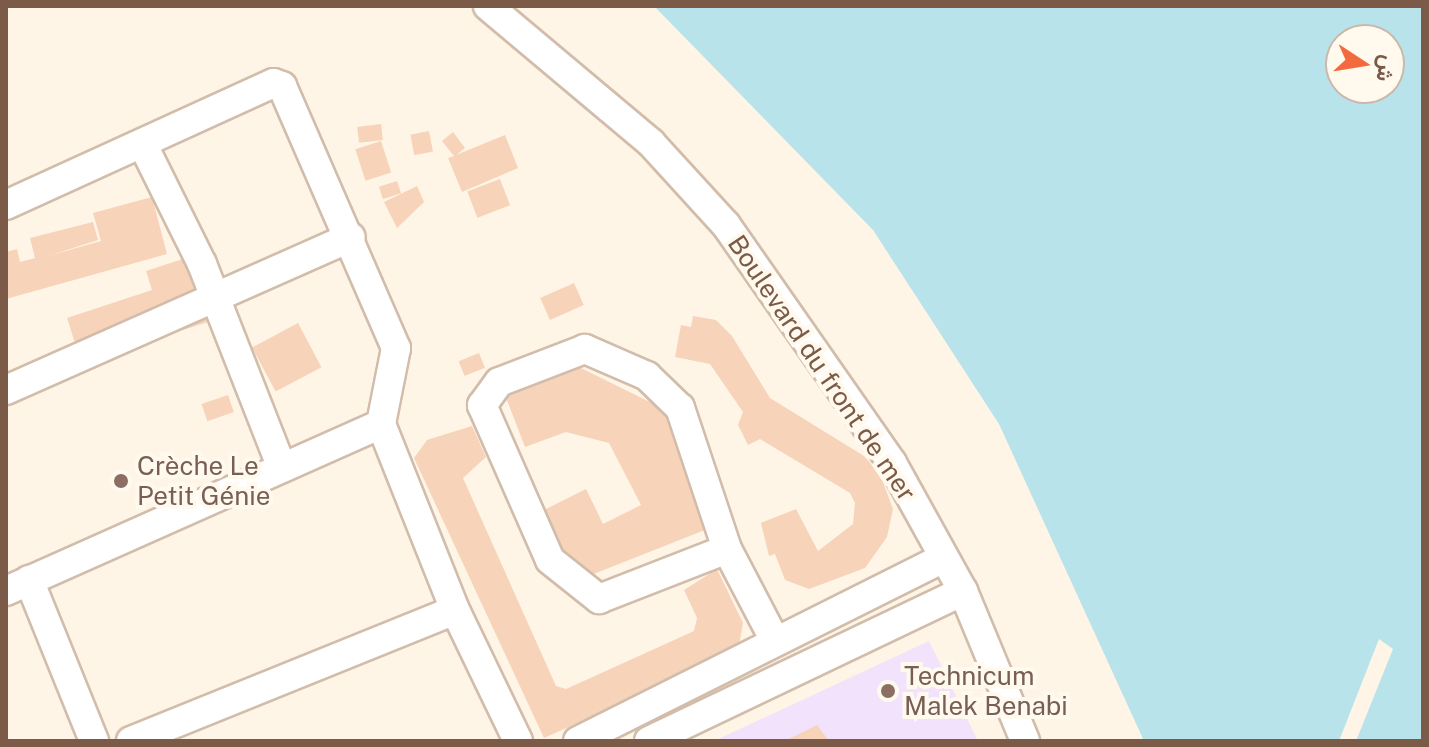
<!DOCTYPE html>
<meta charset="utf-8">
<style>
body{margin:0}
#map{position:relative;width:1429px;height:747px;overflow:hidden;background:#fef5e6;font-family:"Public Sans",Vazirmatn,sans-serif}
div>[style]{position:absolute}
.education>*{inset:0;background:#f2e2fb}
.water>*{inset:0;background:#b8e3eb}
.building>*{inset:0;background:#f7d3ba;transform-origin:0 0}
.roads{filter:drop-shadow(2px 0 #d2bcaa) drop-shadow(-2px 0 #d2bcaa) drop-shadow(0 2px #d2bcaa) drop-shadow(0 -2px #d2bcaa)}
.minor>*{height:28px;margin:-14px;padding:0 14px;transform-origin:14px;border-radius:14px;background:#fff}
.dots>*{width:22px;height:22px;translate:-50% -50%;box-sizing:border-box;border:4px solid #fff9ee;border-radius:50%}
span{translate:-50% -50%;white-space:nowrap;text-align:center;line-height:1.15;-webkit-text-stroke:8px #fff9ee;paint-order:stroke}
.street-label{font-size:26px;color:#7b5a47}
.education-label{font-size:26px;color:#785e54}
.left{translate:0 -50%;text-align:left}
.frame{position:absolute;inset:0;border:8px solid #7b5a47;pointer-events:none}
.north{position:absolute;left:1325px;top:24px;width:80px;height:80px;box-sizing:border-box;background:#fff9ee;border:2px solid #cab9ab;border-radius:50%;rotate:102deg;font-size:22px;font-weight:700;line-height:32px;text-align:center;color:#7b5a47}
.north::after{content:'';display:block;margin:auto;width:28px;height:36px;background:#f46a3f;clip-path:polygon(50% 0,100% 100%,50% 72%,0 100%)}
</style>
<div id="map">
<div class="education">
<div style="clip-path:polygon(929px 641px,978px 741px,714px 741px)"></div>
</div>
<div class="water">
<div style="clip-path:polygon(evenodd,654px 6px,1423px 6px,1423px 741px,1356px 741px,1393px 649px,1379px 639px,1339px 741px,1144px 741px,999px 424px,873px 230px,654px 6px,1341px 40px,1389px 40px,1389px 88px,1341px 88px,1341px 40px)"></div>
</div>
<div class="building">
<div style="left:381px;top:124px;width:16px;height:24px;rotate:83deg"></div>
<div style="left:429px;top:131px;width:21px;height:19px;rotate:79deg"></div>
<div style="clip-path:polygon(453px 132px,465px 148px,456px 155px,505px 135px,518px 168px,462px 192px,448px 158px,454px 156px,442px 141px)"></div>
<div style="left:381px;top:141px;width:33px;height:27px;rotate:72deg"></div>
<div style="left:500px;top:179px;width:28px;height:35px;rotate:69deg"></div>
<div style="left:397px;top:181px;width:13px;height:19px;rotate:72deg"></div>
<div style="clip-path:polygon(417px 186px,424px 202px,397px 228px,384px 202px)"></div>
<div style="clip-path:polygon(152px 197px,167px 254px,6px 299px,6px 252px,17px 249px,20px 262px,35px 258px,30px 238px,93px 222px,98px 240px,48px 256px,101px 241px,93px 213px)"></div>
<div style="clip-path:polygon(195px 255px,208px 322px,183px 330px,176px 309px,159px 314px,165px 335px,81px 362px,67px 318px,152px 290px,146px 271px)"></div>
<div style="left:574px;top:283px;width:24px;height:37px;rotate:66deg"></div>
<div style="clip-path:polygon(693px 316px,716px 320px,732px 336px,770px 398px,864px 456px,880px 474px,893px 509px,887px 537px,865px 568px,809px 589px,785px 580px,775px 554px,769px 556px,761px 523px,796px 509px,818px 551px,853px 524px,855px 503px,850px 493px,760px 439px,748px 445px,738px 425px,743px 412px,710px 364px,675px 357px,681px 325px,691px 327px)"></div>
<div style="left:298px;top:323px;width:50px;height:52px;rotate:62deg"></div>
<div style="left:479px;top:353px;width:16px;height:22px;rotate:68deg"></div>
<div style="clip-path:polygon(579px 367px,664px 409px,710px 528px,586px 577px,572px 569px,542px 511px,586px 489px,603px 524px,641px 505px,609px 443px,566px 432px,525px 447px,505px 395px)"></div>
<div style="left:228px;top:395px;width:18px;height:28px;rotate:71deg"></div>
<div style="clip-path:polygon(472px 426px,486px 457px,463px 478px,556px 686px,566px 689px,694px 631px,697px 618px,684px 590px,717px 569px,743px 623px,738px 651px,544px 738px,414px 458px,427px 440px)"></div>
<div style="clip-path:polygon(817px 725px,829px 741px,785px 741px)"></div>
</div>
<div class="roads">
<div class="minor">
<div style="left:488px;top:6px;width:213px;rotate:40deg"></div>
<div style="left:651px;top:143px;width:111px;rotate:47.6deg"></div>
<div style="left:726px;top:225px;width:290px;rotate:55.1deg"></div>
<div style="left:892px;top:463px;width:146px;rotate:61deg"></div>
<div style="left:963px;top:591px;width:162px;rotate:67.5deg"></div>
<div style="left:143px;top:145px;width:133px;rotate:63.6deg"></div>
<div style="left:202px;top:264px;width:219px;rotate:68.6deg"></div>
<div style="left:6px;top:205px;width:294px;rotate:-24.5deg"></div>
<div style="left:274px;top:83px;width:9px;rotate:21deg"></div>
<div style="left:282px;top:86px;width:286px;rotate:66.5deg"></div>
<div style="left:396px;top:348px;width:77px;rotate:101.2deg"></div>
<div style="left:381px;top:424px;width:200px;rotate:68.3deg"></div>
<div style="left:455px;top:610px;width:145px;rotate:64.3deg"></div>
<div style="left:6px;top:390px;width:377px;rotate:-23.9deg"></div>
<div style="left:727px;top:549px;width:149px;rotate:-108.4deg"></div>
<div style="left:680px;top:408px;width:46px;rotate:-135.9deg"></div>
<div style="left:647px;top:376px;width:68px;rotate:-156.5deg"></div>
<div style="left:585px;top:349px;width:92px;rotate:159deg"></div>
<div style="left:499px;top:382px;width:29px;rotate:126deg"></div>
<div style="left:482px;top:405px;width:169px;rotate:66.3deg"></div>
<div style="left:550px;top:560px;width:63px;rotate:38.5deg"></div>
<div style="left:599px;top:599px;width:137px;rotate:-21.3deg"></div>
<div style="left:727px;top:549px;width:99px;rotate:62.4deg"></div>
<div style="left:29px;top:580px;width:174px;rotate:68deg"></div>
<div style="left:6px;top:591px;width:411px;rotate:-24deg"></div>
<div style="left:131px;top:741px;width:349px;rotate:-22deg"></div>
<div style="left:578px;top:741px;width:409px;rotate:-26.6deg"></div>
<div style="left:649px;top:741px;width:348px;rotate:-25.5deg"></div>
</div>
</div>
<div class="dots">
<div style="left:121px;top:481px;background:#8d6e63"></div>
<div style="left:888px;top:691px;background:#8d6e63"></div>
</div>
<div class="street-label">
<span style="left:822px;top:368px;rotate:56deg">Boulevard du front de mer</span>
</div>
<div class="education-label">
<span class="left" style="left:137px;top:481px">Crèche Le<br>Petit Génie</span>
<span class="left" style="left:904px;top:691px">Technicum<br>Malek Benabi</span>
</div>
<div class="frame"></div>
<div class="north">ش</div>
</div>
